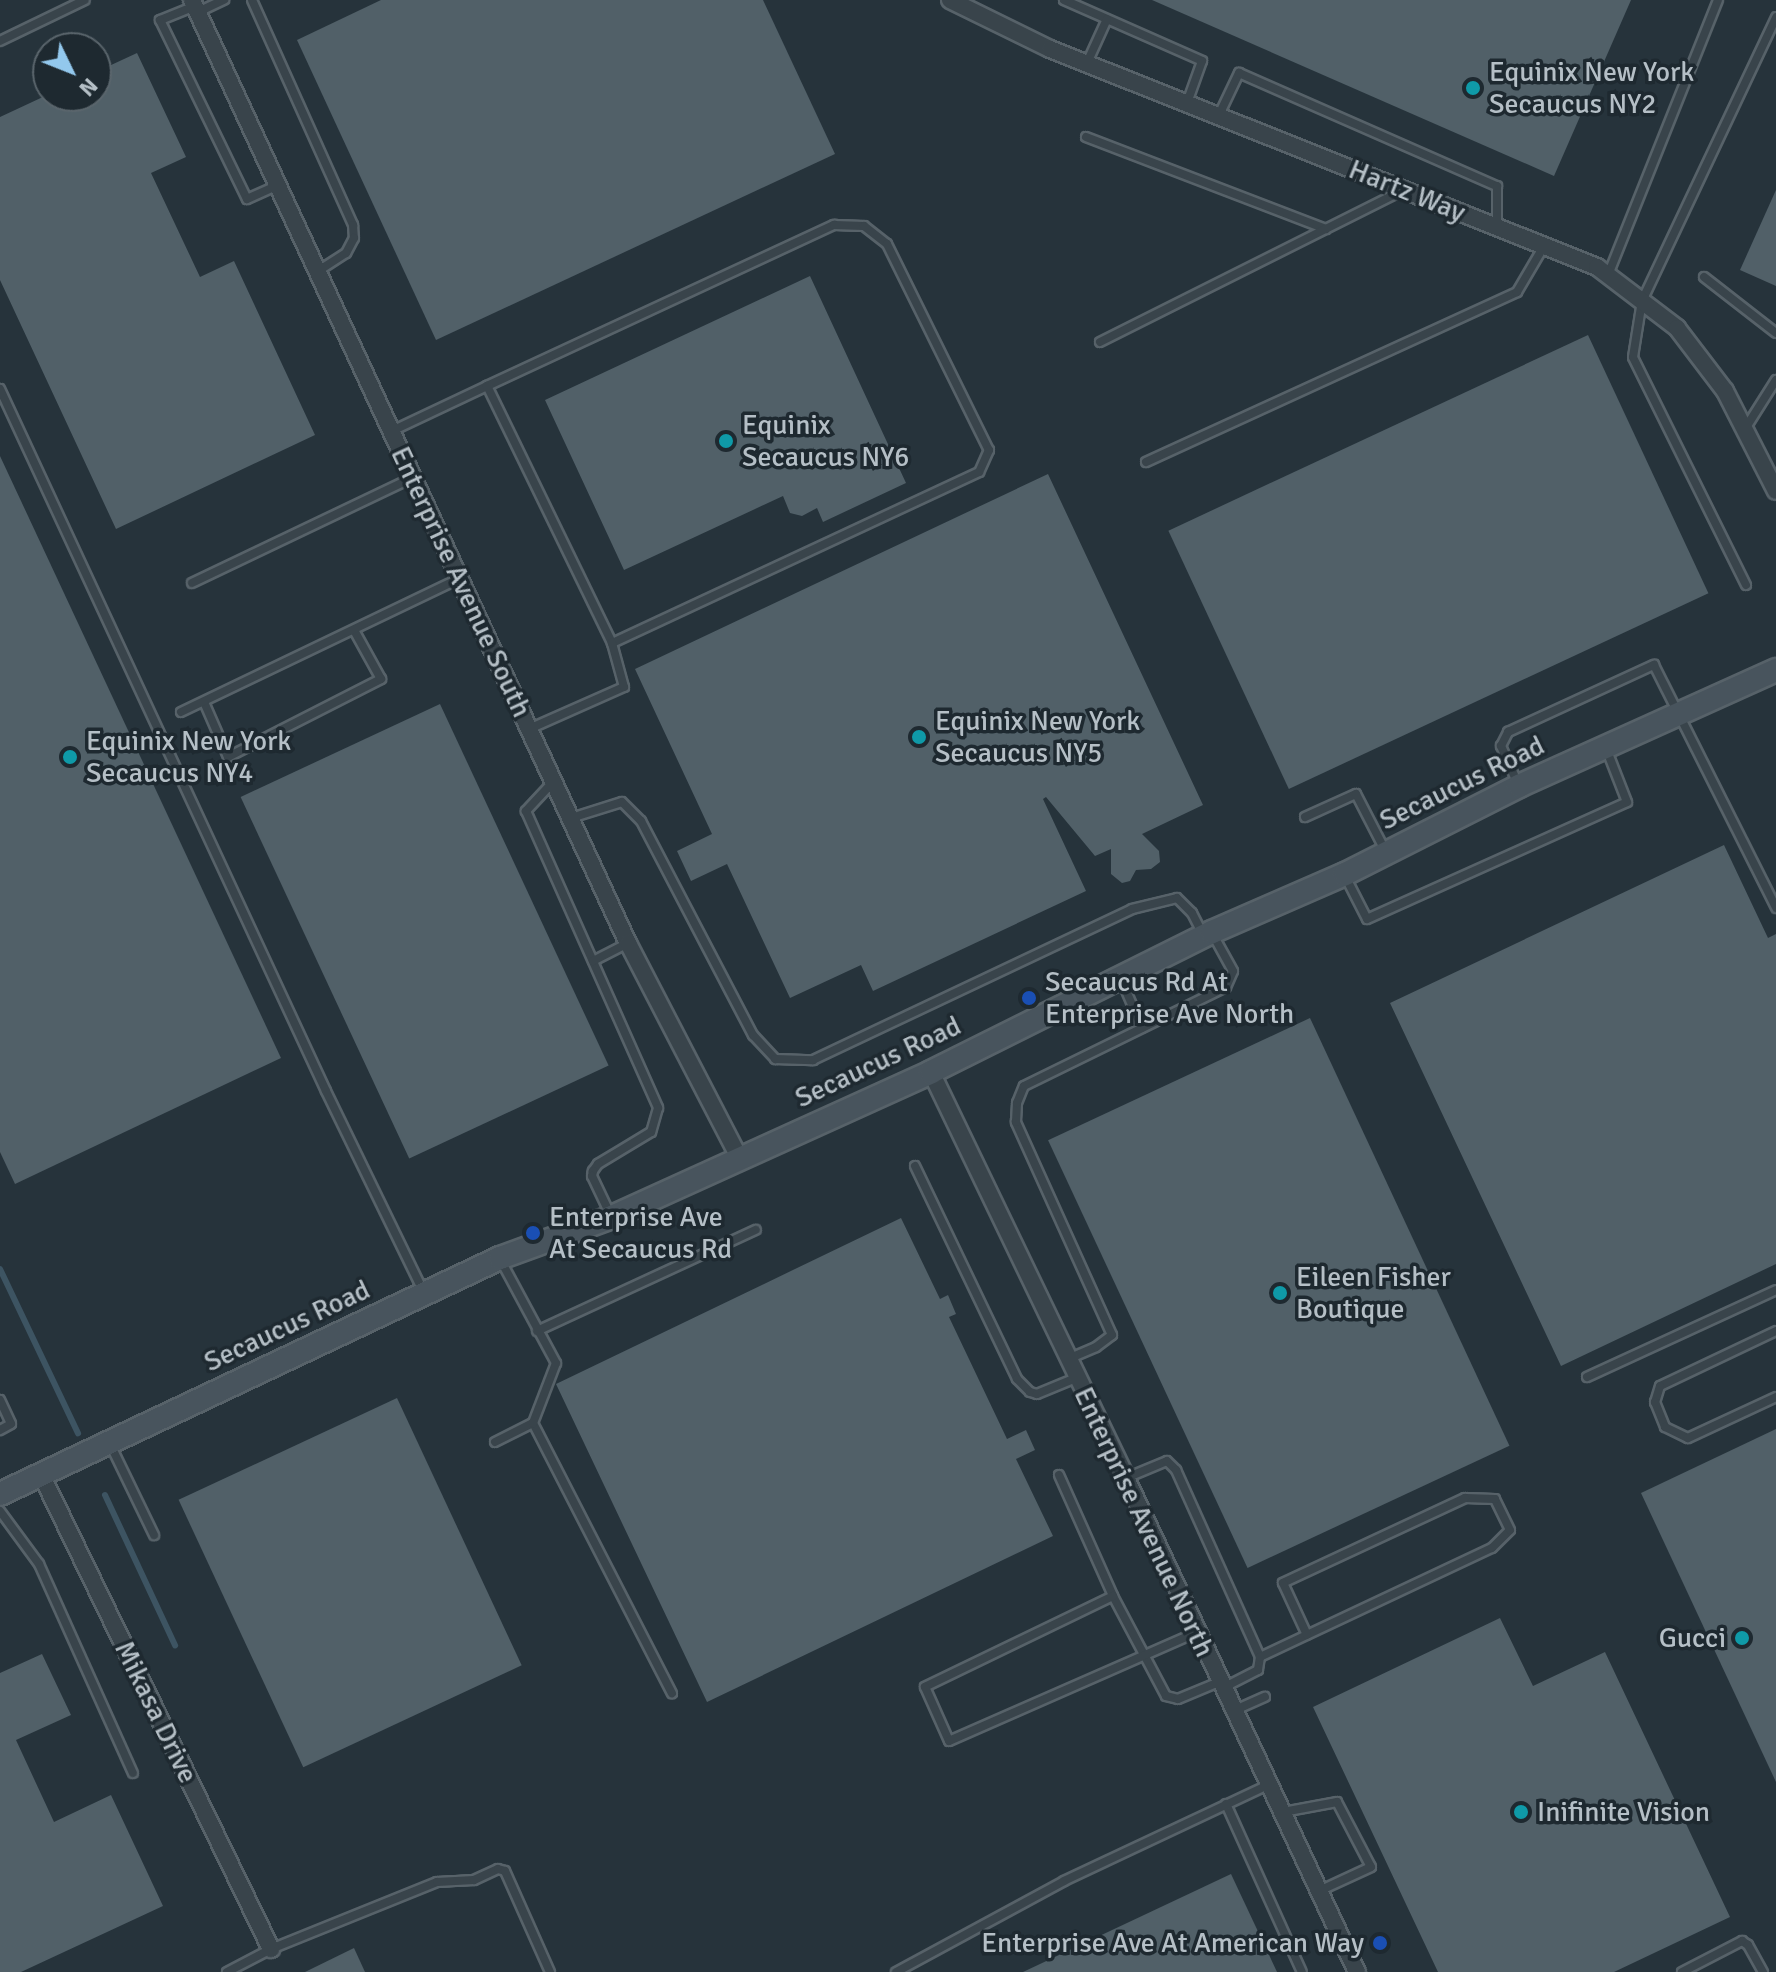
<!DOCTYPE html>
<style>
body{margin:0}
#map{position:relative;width:1776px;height:1972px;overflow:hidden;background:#26333b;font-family:Signika,sans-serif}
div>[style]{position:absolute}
.stream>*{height:6px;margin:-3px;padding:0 3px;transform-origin:3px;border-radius:3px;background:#3d5462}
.building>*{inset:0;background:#516068;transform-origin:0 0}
.roads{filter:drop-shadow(2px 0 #576269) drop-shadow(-2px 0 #576269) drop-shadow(0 2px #576269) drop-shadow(0 -2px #576269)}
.lane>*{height:8px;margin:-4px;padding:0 4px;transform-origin:4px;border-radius:4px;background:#39444b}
.street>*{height:16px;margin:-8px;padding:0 8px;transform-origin:8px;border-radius:8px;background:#39444b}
.secondary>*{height:22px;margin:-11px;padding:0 11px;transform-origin:11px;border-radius:11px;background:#48545d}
.dots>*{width:22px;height:22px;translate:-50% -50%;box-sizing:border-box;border:4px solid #1e2930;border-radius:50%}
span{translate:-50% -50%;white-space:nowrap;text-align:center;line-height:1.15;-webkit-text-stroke:7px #1e2930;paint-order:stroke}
.poi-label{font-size:28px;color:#b5bfc6}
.left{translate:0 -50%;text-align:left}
.right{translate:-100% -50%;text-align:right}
.street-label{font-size:28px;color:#b5bfc6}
.north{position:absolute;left:32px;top:32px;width:80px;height:80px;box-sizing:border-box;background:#1e2930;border:2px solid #5a656c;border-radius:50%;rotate:133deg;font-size:22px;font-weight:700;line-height:32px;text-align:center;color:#b5bfc6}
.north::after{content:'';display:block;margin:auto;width:28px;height:36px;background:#93c8ed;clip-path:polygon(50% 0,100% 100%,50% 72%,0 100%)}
</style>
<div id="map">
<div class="stream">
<div style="left:0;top:1269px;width:182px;rotate:64.6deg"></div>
<div style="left:105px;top:1495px;width:166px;rotate:65deg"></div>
</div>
<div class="building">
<div style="clip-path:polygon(381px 0,763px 0,835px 154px,436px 340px,297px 40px)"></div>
<div style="clip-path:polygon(1152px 0,1631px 0,1554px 176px)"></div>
<div style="clip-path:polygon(137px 53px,186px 157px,151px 173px,200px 277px,234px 261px,315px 435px,116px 529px,0 280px,0 117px,45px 96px,96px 96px,96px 72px)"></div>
<div style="clip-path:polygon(1776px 190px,1776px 286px,1740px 270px)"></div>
<div style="clip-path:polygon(810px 276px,906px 483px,823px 522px,817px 508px,802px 516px,790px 513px,783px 496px,624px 570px,545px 400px)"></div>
<div style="left:1588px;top:335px;width:285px;height:463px;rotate:65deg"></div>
<div style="clip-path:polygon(0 456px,281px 1058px,15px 1184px,0 1152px)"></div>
<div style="clip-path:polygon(1048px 474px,1203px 805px,1142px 834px,1159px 851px,1160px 862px,1151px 869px,1136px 870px,1130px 881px,1122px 883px,1111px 874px,1111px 849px,1095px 856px,1046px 797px,1043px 799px,1086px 891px,873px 991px,861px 965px,790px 998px,727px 864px,691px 881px,677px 851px,712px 834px,635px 669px)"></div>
<div style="left:440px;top:704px;width:399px;height:220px;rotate:65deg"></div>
<div style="clip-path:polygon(1724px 845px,1768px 938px,1776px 934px,1776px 1264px,1561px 1366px,1390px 1003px)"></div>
<div style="left:1310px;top:1018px;width:472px;height:289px;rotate:65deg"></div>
<div style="clip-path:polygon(901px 1218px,940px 1299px,948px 1295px,956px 1314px,949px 1317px,1007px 1439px,1026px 1430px,1035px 1450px,1016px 1459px,1053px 1536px,707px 1702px,556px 1384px)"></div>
<div style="left:397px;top:1398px;width:295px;height:241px;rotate:65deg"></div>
<div style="clip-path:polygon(1776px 1429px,1776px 1782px,1641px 1493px)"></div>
<div style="clip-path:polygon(1500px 1618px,1533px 1686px,1605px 1652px,1730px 1917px,1614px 1972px,1438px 1972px,1313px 1707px)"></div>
<div style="clip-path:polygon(42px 1654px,71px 1715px,16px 1740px,54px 1822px,111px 1795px,163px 1906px,21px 1972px,0 1972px,0 1673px)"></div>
<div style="clip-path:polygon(1231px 1874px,1277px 1972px,1023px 1972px)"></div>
<div style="clip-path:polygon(354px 1948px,365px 1972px,305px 1972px)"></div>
</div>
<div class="roads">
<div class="lane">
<div style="left:252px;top:0;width:247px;rotate:65.8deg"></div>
<div style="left:353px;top:225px;width:13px;rotate:86deg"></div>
<div style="left:354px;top:238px;width:17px;rotate:118deg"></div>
<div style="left:346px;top:253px;width:33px;rotate:147deg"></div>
<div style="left:1064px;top:0;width:151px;rotate:23.8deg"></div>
<div style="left:1202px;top:61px;width:45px;rotate:109.7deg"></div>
<div style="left:195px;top:6px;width:38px;rotate:158deg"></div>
<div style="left:160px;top:20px;width:199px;rotate:64.1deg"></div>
<div style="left:247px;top:199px;width:34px;rotate:-24deg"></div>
<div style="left:198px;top:12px;width:29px;rotate:-25deg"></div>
<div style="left:0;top:41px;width:94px;rotate:-25.8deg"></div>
<div style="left:1087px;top:63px;width:48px;rotate:-65.6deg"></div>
<div style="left:1219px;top:115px;width:47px;rotate:-64.5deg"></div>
<div style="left:1239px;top:73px;width:282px;rotate:23.7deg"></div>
<div style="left:1497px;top:186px;width:40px;rotate:90deg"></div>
<div style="left:1086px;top:137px;width:257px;rotate:21deg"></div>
<div style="left:1608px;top:275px;width:296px;rotate:-68.2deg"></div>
<div style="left:1704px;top:277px;width:91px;rotate:37.9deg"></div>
<div style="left:1100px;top:342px;width:340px;rotate:-26.6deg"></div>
<div style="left:0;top:389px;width:774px;rotate:65.09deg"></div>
<div style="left:326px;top:1091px;width:225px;rotate:64.1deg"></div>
<div style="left:1745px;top:429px;width:58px;rotate:-57.7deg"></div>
<div style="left:392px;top:431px;width:105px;rotate:-25.3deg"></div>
<div style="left:487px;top:386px;width:383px;rotate:-24.9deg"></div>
<div style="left:834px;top:225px;width:30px;rotate:2deg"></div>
<div style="left:864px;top:226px;width:29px;rotate:38deg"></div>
<div style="left:887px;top:244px;width:230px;rotate:63.7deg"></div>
<div style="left:989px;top:450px;width:24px;rotate:114deg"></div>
<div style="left:979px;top:472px;width:405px;rotate:155deg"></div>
<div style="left:612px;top:643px;width:286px;rotate:-115.9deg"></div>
<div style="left:1146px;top:462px;width:408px;rotate:-24.6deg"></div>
<div style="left:1517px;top:292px;width:53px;rotate:-59.6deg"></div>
<div style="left:192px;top:583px;width:244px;rotate:-25.5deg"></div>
<div style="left:1746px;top:585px;width:254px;rotate:-116.4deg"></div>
<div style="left:1633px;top:357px;width:57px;rotate:-80.9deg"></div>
<div style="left:1642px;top:301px;width:314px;rotate:-64.7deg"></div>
<div style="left:204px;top:702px;width:60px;rotate:66.4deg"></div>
<div style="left:228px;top:757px;width:172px;rotate:-27deg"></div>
<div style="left:381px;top:679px;width:56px;rotate:-118.9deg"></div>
<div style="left:181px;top:712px;width:308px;rotate:-25.6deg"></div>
<div style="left:529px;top:729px;width:104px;rotate:-23.9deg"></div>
<div style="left:624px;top:687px;width:46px;rotate:-105.3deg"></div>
<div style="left:553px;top:782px;width:40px;rotate:133deg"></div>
<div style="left:526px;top:811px;width:325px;rotate:66deg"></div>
<div style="left:658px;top:1108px;width:25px;rotate:106deg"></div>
<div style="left:651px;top:1132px;width:62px;rotate:148.9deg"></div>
<div style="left:598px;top:1164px;width:9px;rotate:126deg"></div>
<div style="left:593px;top:1171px;width:5px;rotate:101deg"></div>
<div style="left:592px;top:1176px;width:44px;rotate:64.6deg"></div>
<div style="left:1518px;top:784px;width:42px;rotate:-114.1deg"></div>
<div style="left:1501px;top:746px;width:16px;rotate:-63deg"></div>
<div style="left:1508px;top:732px;width:161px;rotate:-24.7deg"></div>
<div style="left:1654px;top:665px;width:272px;rotate:63.3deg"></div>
<div style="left:1305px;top:817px;width:56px;rotate:-24.3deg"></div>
<div style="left:1356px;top:794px;width:65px;rotate:62.7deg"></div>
<div style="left:571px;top:818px;width:53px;rotate:-17.4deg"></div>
<div style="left:622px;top:802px;width:27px;rotate:45deg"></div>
<div style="left:641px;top:821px;width:242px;rotate:62.4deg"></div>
<div style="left:753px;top:1035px;width:33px;rotate:47deg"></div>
<div style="left:775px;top:1059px;width:38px;rotate:2deg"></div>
<div style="left:813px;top:1060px;width:353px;rotate:-25.3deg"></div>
<div style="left:1132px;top:909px;width:46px;rotate:-13.7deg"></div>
<div style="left:1177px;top:898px;width:21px;rotate:45deg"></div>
<div style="left:1192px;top:913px;width:25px;rotate:63deg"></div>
<div style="left:1345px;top:876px;width:48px;rotate:62.9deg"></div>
<div style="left:1367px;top:919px;width:285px;rotate:-24.2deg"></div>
<div style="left:1627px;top:802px;width:58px;rotate:-111.3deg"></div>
<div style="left:593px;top:961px;width:39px;rotate:-27deg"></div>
<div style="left:1121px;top:979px;width:53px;rotate:66.8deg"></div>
<div style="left:915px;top:1166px;width:236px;rotate:64.4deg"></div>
<div style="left:1017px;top:1379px;width:18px;rotate:45deg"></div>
<div style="left:1030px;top:1392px;width:7px;rotate:16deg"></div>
<div style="left:1037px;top:1394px;width:42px;rotate:-22.3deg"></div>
<div style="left:537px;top:1331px;width:241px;rotate:-24.8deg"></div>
<div style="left:1776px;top:1331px;width:128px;rotate:154.6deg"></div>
<div style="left:1660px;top:1386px;width:17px;rotate:107deg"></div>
<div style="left:1655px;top:1402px;width:27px;rotate:68deg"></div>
<div style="left:1665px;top:1427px;width:25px;rotate:26deg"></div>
<div style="left:1688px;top:1438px;width:97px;rotate:-25deg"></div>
<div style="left:1068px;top:1359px;width:30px;rotate:-23deg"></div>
<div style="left:1096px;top:1347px;width:20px;rotate:-37deg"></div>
<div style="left:1112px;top:1335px;width:234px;rotate:-114.3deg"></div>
<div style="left:1016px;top:1122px;width:19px;rotate:-87deg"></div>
<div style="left:1017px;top:1103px;width:18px;rotate:-68deg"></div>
<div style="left:1024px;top:1086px;width:225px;rotate:-26.1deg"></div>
<div style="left:1226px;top:987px;width:17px;rotate:-66deg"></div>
<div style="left:1233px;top:971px;width:43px;rotate:-118.9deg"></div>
<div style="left:1587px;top:1377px;width:208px;rotate:-24.7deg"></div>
<div style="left:0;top:1400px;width:26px;rotate:65deg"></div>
<div style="left:11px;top:1424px;width:13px;rotate:151deg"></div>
<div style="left:533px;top:1423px;width:304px;rotate:62.8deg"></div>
<div style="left:495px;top:1442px;width:42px;rotate:-26.6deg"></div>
<div style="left:533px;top:1423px;width:64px;rotate:-69deg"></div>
<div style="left:556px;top:1363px;width:118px;rotate:-118.3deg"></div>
<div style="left:111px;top:1446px;width:99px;rotate:64.2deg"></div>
<div style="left:1059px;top:1475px;width:133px;rotate:65.9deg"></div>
<div style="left:1113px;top:1596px;width:113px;rotate:62.1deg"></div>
<div style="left:1166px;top:1696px;width:12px;rotate:14deg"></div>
<div style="left:1178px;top:1699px;width:44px;rotate:-22.5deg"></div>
<div style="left:1126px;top:1478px;width:44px;rotate:-22.5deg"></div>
<div style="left:1167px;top:1461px;width:13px;rotate:45deg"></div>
<div style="left:1176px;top:1470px;width:205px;rotate:65.8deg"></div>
<div style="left:1260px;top:1657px;width:13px;rotate:99deg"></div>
<div style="left:1258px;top:1670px;width:39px;rotate:153deg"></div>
<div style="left:0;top:1511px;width:66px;rotate:53.7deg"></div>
<div style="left:39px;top:1564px;width:229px;rotate:65.8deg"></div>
<div style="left:1113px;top:1596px;width:209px;rotate:154.2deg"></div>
<div style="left:925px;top:1687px;width:59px;rotate:66deg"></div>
<div style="left:949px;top:1741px;width:271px;rotate:-23.7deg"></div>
<div style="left:1260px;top:1657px;width:256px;rotate:-25.2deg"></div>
<div style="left:1492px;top:1548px;width:25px;rotate:-45deg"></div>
<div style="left:1510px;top:1530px;width:34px;rotate:-116deg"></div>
<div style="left:1495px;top:1499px;width:30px;rotate:-178deg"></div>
<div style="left:1465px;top:1498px;width:201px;rotate:155deg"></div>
<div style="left:1283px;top:1583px;width:57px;rotate:65.2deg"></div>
<div style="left:1233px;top:1711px;width:35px;rotate:-24deg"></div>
<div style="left:1226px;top:1804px;width:184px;rotate:65.7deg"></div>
<div style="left:1283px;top:1812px;width:55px;rotate:-10.5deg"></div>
<div style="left:1337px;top:1802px;width:73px;rotate:62.4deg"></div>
<div style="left:1371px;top:1867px;width:57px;rotate:155.2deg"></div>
<div style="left:227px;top:1972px;width:50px;rotate:-27.6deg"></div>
<div style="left:271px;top:1949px;width:179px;rotate:-22deg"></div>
<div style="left:437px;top:1882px;width:37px;rotate:-3deg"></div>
<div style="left:474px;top:1880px;width:26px;rotate:-25deg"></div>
<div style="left:498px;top:1869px;width:7px;rotate:16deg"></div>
<div style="left:505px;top:1871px;width:111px;rotate:66deg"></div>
<div style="left:896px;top:1972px;width:191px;rotate:-28.4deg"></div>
<div style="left:1064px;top:1881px;width:225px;rotate:-25.2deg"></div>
<div style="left:1682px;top:1972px;width:68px;rotate:-27.3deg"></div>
<div style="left:1742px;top:1941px;width:7px;rotate:34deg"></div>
<div style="left:1748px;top:1945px;width:31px;rotate:61deg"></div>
</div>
<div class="street">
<div style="left:192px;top:0;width:1039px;rotate:65.19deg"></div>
<div style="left:628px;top:943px;width:243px;rotate:62.6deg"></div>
<div style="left:950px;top:0;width:111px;rotate:26.1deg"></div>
<div style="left:1050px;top:49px;width:589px;rotate:21.73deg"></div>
<div style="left:1597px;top:267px;width:101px;rotate:37.3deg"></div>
<div style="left:1677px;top:328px;width:79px;rotate:52.7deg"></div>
<div style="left:1725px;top:391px;width:112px;rotate:63deg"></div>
<div style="left:931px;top:1072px;width:450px;rotate:64.3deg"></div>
<div style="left:1126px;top:1478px;width:545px;rotate:64.94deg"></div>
<div style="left:41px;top:1474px;width:528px;rotate:64.16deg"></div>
</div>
<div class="secondary">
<div style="left:0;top:1494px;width:553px;rotate:-25.27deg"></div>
<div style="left:500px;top:1258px;width:119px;rotate:-20.1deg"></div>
<div style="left:612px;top:1217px;width:350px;rotate:-24.4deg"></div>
<div style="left:931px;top:1072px;width:314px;rotate:-26.5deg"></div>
<div style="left:1212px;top:932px;width:145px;rotate:-23.6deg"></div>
<div style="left:1345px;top:874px;width:195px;rotate:-26.8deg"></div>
<div style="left:1519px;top:786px;width:282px;rotate:-24.3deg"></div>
</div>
</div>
<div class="dots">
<div style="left:1473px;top:88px;background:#0f9aa8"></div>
<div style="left:726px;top:441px;background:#0f9aa8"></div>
<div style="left:919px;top:737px;background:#0f9aa8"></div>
<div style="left:70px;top:757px;background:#0f9aa8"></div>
<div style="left:1029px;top:998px;background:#1a4fb4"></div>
<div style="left:533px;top:1233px;background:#1a4fb4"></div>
<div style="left:1280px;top:1293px;background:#0f9aa8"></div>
<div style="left:1742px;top:1638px;background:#0f9aa8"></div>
<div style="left:1521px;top:1812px;background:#0f9aa8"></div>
<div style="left:1380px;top:1943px;background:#1a4fb4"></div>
</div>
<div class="poi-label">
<span class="left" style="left:1489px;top:88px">Equinix New York<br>Secaucus NY2</span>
<span class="left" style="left:742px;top:441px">Equinix<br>Secaucus NY6</span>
<span class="left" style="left:935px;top:737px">Equinix New York<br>Secaucus NY5</span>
<span class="left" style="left:86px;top:757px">Equinix New York<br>Secaucus NY4</span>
<span class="left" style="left:1045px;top:998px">Secaucus Rd At<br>Enterprise Ave North</span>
<span class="left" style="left:549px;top:1233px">Enterprise Ave<br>At Secaucus Rd</span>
<span class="left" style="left:1296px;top:1293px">Eileen Fisher<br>Boutique</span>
<span class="right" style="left:1726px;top:1638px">Gucci</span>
<span class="left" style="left:1537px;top:1812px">Inifinite Vision</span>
<span class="right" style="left:1364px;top:1943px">Enterprise Ave At American Way</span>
</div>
<div class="street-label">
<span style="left:1407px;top:191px;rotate:22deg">Hartz Way</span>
<span style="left:461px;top:582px;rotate:65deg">Enterprise Avenue South</span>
<span style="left:1462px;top:783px;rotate:-26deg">Secaucus Road</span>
<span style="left:878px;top:1062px;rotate:-25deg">Secaucus Road</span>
<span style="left:287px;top:1326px;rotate:-25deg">Secaucus Road</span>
<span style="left:1144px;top:1522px;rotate:65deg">Enterprise Avenue North</span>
<span style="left:156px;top:1712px;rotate:64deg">Mikasa Drive</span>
</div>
<div class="north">N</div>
</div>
